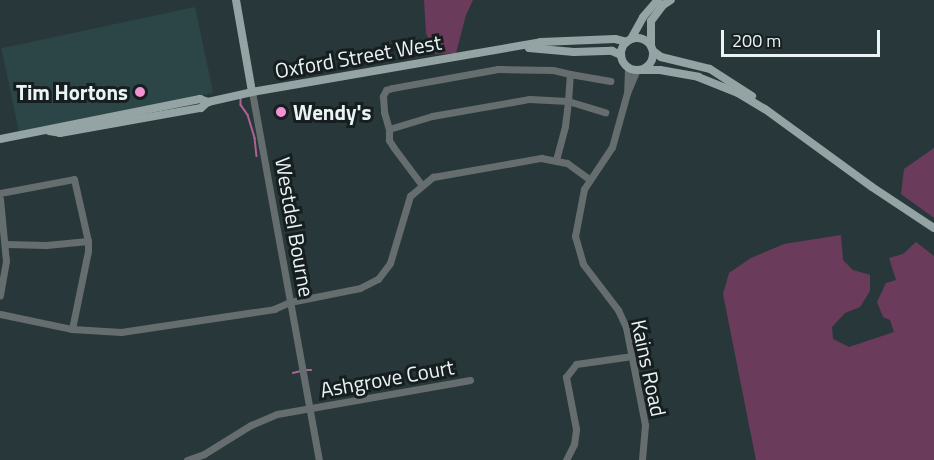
<!DOCTYPE html>
<style>
body{margin:0}
#map{position:relative;width:934px;height:460px;overflow:hidden;background:#28383a;font-family:"Titillium Web",sans-serif}
div>[style]{position:absolute}
.built>*{inset:0;background:#2c4547;transform-origin:0 0}
.green>*{inset:0;background:#6b3b5c}
.stream>*{height:1.5px;margin:-0.75px;padding:0 0.75px;transform-origin:0.75px;border-radius:0.75px;background:#ae6196}
.minor>*{height:7px;margin:-3.5px;padding:0 3.5px;transform-origin:3.5px;border-radius:3.5px;background:#656d6e}
.major>*{height:8px;margin:-4px;padding:0 4px;transform-origin:4px;border-radius:4px;background:#94a4a5}
.major>.ring{margin:-4px;padding:0;box-sizing:content-box;background:none;border:8px solid #94a4a5;border-radius:50%}
.dots>*{width:16px;height:16px;translate:-50% -50%;box-sizing:border-box;border:3px solid #171e1f;border-radius:50%}
span{translate:-50% -50%;white-space:nowrap;text-align:center;line-height:1.15;-webkit-text-stroke:6px #171e1f;paint-order:stroke}
.street-label{font-size:21px;color:#eaf4f5}
.poi-label{font-size:21px;color:#eaf4f5;font-weight:700}
.right{translate:-100% -50%;text-align:right}
.left{translate:0 -50%;text-align:left}
.scale{position:absolute;left:721px;top:30px;width:159px;height:27px;box-sizing:border-box;border:3px solid #eaf4f5;border-top:0;padding-left:8px;font-size:18px;line-height:21px;white-space:nowrap;color:#eaf4f5;-webkit-text-stroke:4px #171e1f;paint-order:stroke}
</style>
<div id="map">
<div class="built">
<div style="left:195px;top:7px;width:88px;height:198px;rotate:78deg"></div>
</div>
<div class="green">
<div style="clip-path:polygon(424px 0,473px 0,466px 15px,456px 53px,435px 54px,426px 33px)"></div>
<div style="clip-path:polygon(934px 148px,934px 218px,901px 194px,904px 169px)"></div>
<div style="clip-path:polygon(841px 235px,843px 260px,853px 270px,870px 275px,870px 291px,860px 307px,845px 313px,832px 327px,833px 339px,849px 347px,894px 332px,890px 320px,883px 317px,877px 302px,886px 283px,896px 280px,889px 258px,903px 254px,916px 242px,934px 256px,934px 460px,756px 460px,723px 294px,729px 273px,751px 258px,784px 244px)"></div>
</div>
<div class="stream">
<div style="left:241px;top:97px;width:8px;rotate:90deg"></div>
<div style="left:241px;top:105px;width:12px;rotate:55deg"></div>
<div style="left:248px;top:115px;width:24px;rotate:73deg"></div>
<div style="left:255px;top:138px;width:18px;rotate:84deg"></div>
<div style="left:305px;top:370px;width:6px"></div>
<div style="left:293px;top:373px;width:8px;rotate:-14deg"></div>
</div>
<div class="minor">
<div style="left:628px;top:68px;width:25px;rotate:92deg"></div>
<div style="left:627px;top:93px;width:56px;rotate:105.5deg"></div>
<div style="left:612px;top:147px;width:50px;rotate:123.7deg"></div>
<div style="left:584px;top:189px;width:48px;rotate:100.8deg"></div>
<div style="left:575px;top:236px;width:29px;rotate:74deg"></div>
<div style="left:583px;top:264px;width:58px;rotate:52.7deg"></div>
<div style="left:618px;top:310px;width:19px;rotate:65deg"></div>
<div style="left:626px;top:327px;width:100px;rotate:79deg"></div>
<div style="left:645px;top:425px;width:35px;rotate:95deg"></div>
<div style="left:570px;top:74px;width:18px;rotate:-167deg"></div>
<div style="left:552px;top:70px;width:54px;rotate:-178.9deg"></div>
<div style="left:498px;top:69px;width:108px;rotate:169.8deg"></div>
<div style="left:392px;top:88px;width:6px;rotate:162deg"></div>
<div style="left:386px;top:90px;width:7px;rotate:117deg"></div>
<div style="left:383px;top:96px;width:16px;rotate:86deg"></div>
<div style="left:384px;top:112px;width:18px;rotate:74deg"></div>
<div style="left:389px;top:129px;width:45px;rotate:-16.8deg"></div>
<div style="left:432px;top:116px;width:98px;rotate:-9.9deg"></div>
<div style="left:529px;top:99px;width:39px;rotate:3deg"></div>
<div style="left:568px;top:101px;width:27px;rotate:-86deg"></div>
<div style="left:570px;top:74px;width:41px;rotate:9.9deg"></div>
<div style="left:252px;top:92px;width:374px;rotate:79.7deg"></div>
<div style="left:627px;top:93px;width:25px;rotate:-67deg"></div>
<div style="left:389px;top:129px;width:11px;rotate:90deg"></div>
<div style="left:389px;top:140px;width:9px;rotate:58deg"></div>
<div style="left:394px;top:148px;width:45px;rotate:53.1deg"></div>
<div style="left:556px;top:160px;width:35px;rotate:-75deg"></div>
<div style="left:565px;top:126px;width:25px;rotate:-83deg"></div>
<div style="left:568px;top:101px;width:39px;rotate:17deg"></div>
<div style="left:0;top:193px;width:75px;rotate:-10.7deg"></div>
<div style="left:74px;top:179px;width:64px;rotate:77.3deg"></div>
<div style="left:88px;top:241px;width:42px;rotate:174.6deg"></div>
<div style="left:46px;top:245px;width:40px;rotate:-178.6deg"></div>
<div style="left:0;top:199px;width:62px;rotate:84.5deg"></div>
<div style="left:6px;top:261px;width:35px;rotate:100deg"></div>
<div style="left:0;top:314px;width:74px;rotate:11.8deg"></div>
<div style="left:72px;top:329px;width:49px;rotate:3.5deg"></div>
<div style="left:121px;top:332px;width:155px;rotate:-8.5deg"></div>
<div style="left:274px;top:309px;width:17px;rotate:-24deg"></div>
<div style="left:290px;top:302px;width:71px;rotate:-11.3deg"></div>
<div style="left:360px;top:288px;width:20px;rotate:-27deg"></div>
<div style="left:378px;top:279px;width:20px;rotate:-53deg"></div>
<div style="left:390px;top:263px;width:70px;rotate:-73.4deg"></div>
<div style="left:410px;top:196px;width:30px;rotate:-40deg"></div>
<div style="left:433px;top:177px;width:110px;rotate:-10deg"></div>
<div style="left:541px;top:158px;width:26px;rotate:11deg"></div>
<div style="left:567px;top:163px;width:27px;rotate:36deg"></div>
<div style="left:72px;top:329px;width:80px;rotate:-78.4deg"></div>
<div style="left:88px;top:251px;width:10px;rotate:-90deg"></div>
<div style="left:187px;top:460px;width:18px;rotate:-19deg"></div>
<div style="left:204px;top:454px;width:55px;rotate:-31.7deg"></div>
<div style="left:251px;top:425px;width:28px;rotate:-23deg"></div>
<div style="left:277px;top:414px;width:196px;rotate:-10deg"></div>
<div style="left:566px;top:460px;width:18px;rotate:-63deg"></div>
<div style="left:574px;top:444px;width:15px;rotate:-82deg"></div>
<div style="left:576px;top:429px;width:53px;rotate:-100.9deg"></div>
<div style="left:566px;top:377px;width:16px;rotate:-52deg"></div>
<div style="left:576px;top:364px;width:57px;rotate:-8.1deg"></div>
</div>
<div class="major">
<div style="left:236px;top:0;width:93px;rotate:80.1deg"></div>
<div class="ring" style="left:621px;top:38px;width:24px;height:24px"></div>
<div style="left:631px;top:39px;width:25px;rotate:-61deg"></div>
<div style="left:643px;top:17px;width:23px;rotate:-49deg"></div>
<div style="left:651px;top:46px;width:25px;rotate:-90deg"></div>
<div style="left:651px;top:21px;width:20px;rotate:-53deg"></div>
<div style="left:663px;top:5px;width:9px;rotate:-32deg"></div>
<div style="left:529px;top:48px;width:45px;rotate:5.1deg"></div>
<div style="left:574px;top:52px;width:38px;rotate:-2deg"></div>
<div style="left:612px;top:51px;width:10px;rotate:24deg"></div>
<div style="left:653px;top:51px;width:10px;rotate:37deg"></div>
<div style="left:661px;top:57px;width:50px;rotate:13.8deg"></div>
<div style="left:710px;top:69px;width:50px;rotate:32.7deg"></div>
<div style="left:640px;top:70px;width:20px"></div>
<div style="left:660px;top:70px;width:39px;rotate:10deg"></div>
<div style="left:698px;top:77px;width:43px;rotate:21.8deg"></div>
<div style="left:738px;top:93px;width:31px;rotate:31deg"></div>
<div style="left:765px;top:109px;width:132px;rotate:36.1deg"></div>
<div style="left:872px;top:187px;width:74px;rotate:33.5deg"></div>
<div style="left:49px;top:131px;width:11px;rotate:10deg"></div>
<div style="left:60px;top:133px;width:143px;rotate:-10.1deg"></div>
<div style="left:201px;top:108px;width:9px;rotate:-41deg"></div>
<div style="left:0;top:139px;width:204px;rotate:-11.3deg"></div>
<div style="left:200px;top:99px;width:9px;rotate:21deg"></div>
<div style="left:208px;top:102px;width:45px;rotate:-12.8deg"></div>
<div style="left:252px;top:92px;width:293px;rotate:-9.8deg"></div>
<div style="left:541px;top:42px;width:74px;rotate:-2.3deg"></div>
<div style="left:615px;top:39px;width:12px;rotate:14deg"></div>
</div>
<div class="dots">
<div style="left:140px;top:92px;background:#f491d4"></div>
<div style="left:281px;top:112px;background:#f491d4"></div>
</div>
<div class="street-label">
<span style="left:358px;top:56px;rotate:-10deg">Oxford Street West</span>
<span style="left:295px;top:227px;rotate:80deg">Westdel Bourne</span>
<span style="left:649px;top:368px;rotate:78deg">Kains Road</span>
<span style="left:387px;top:378px;rotate:-10deg">Ashgrove Court</span>
</div>
<div class="poi-label">
<span class="right" style="left:128px;top:92px">Tim Hortons</span>
<span class="left" style="left:293px;top:112px">Wendy's</span>
</div>
<div class="scale">200 m</div>
</div>
